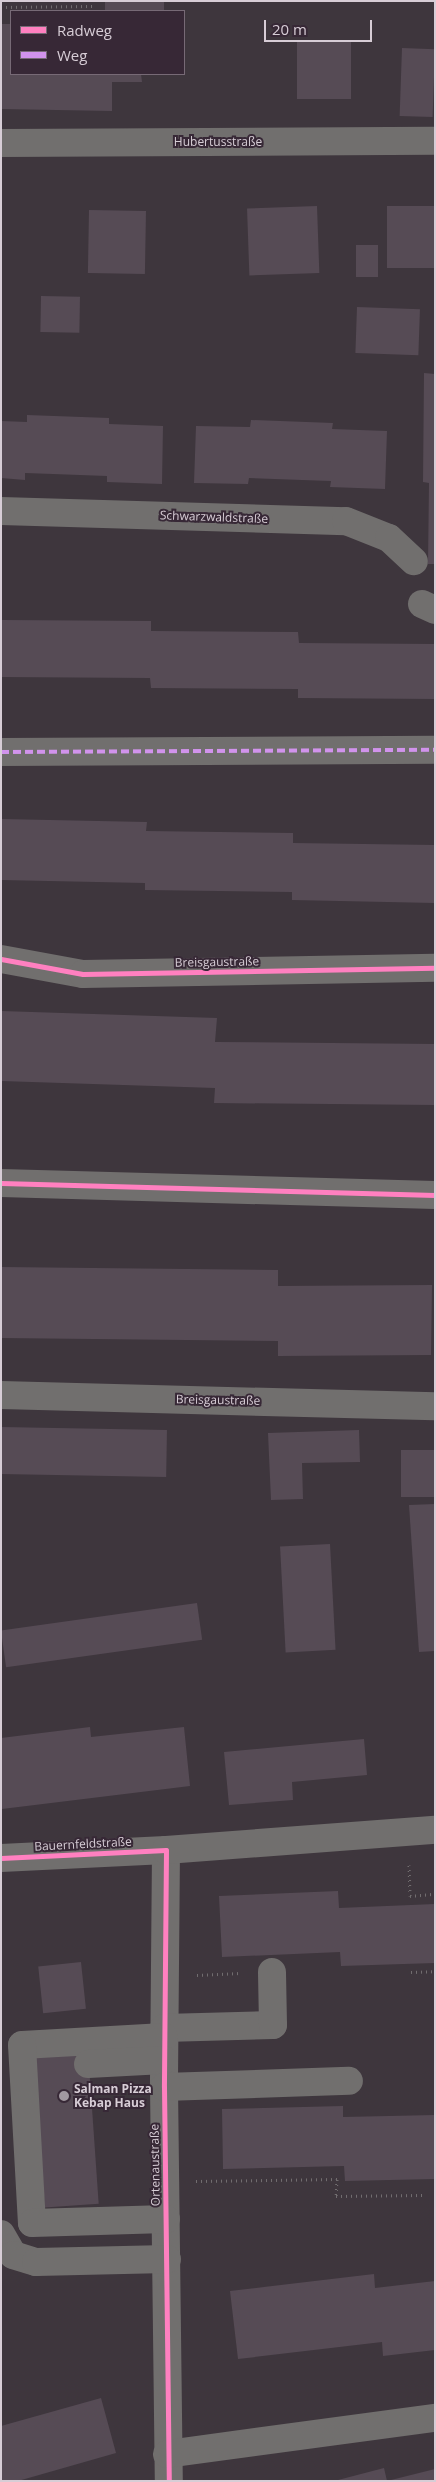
<!DOCTYPE html>
<meta charset="utf-8">
<style>
body{margin:0}
#map{position:relative;width:436px;height:2482px;overflow:hidden;background:#3e363d;font-family:"Open Sans",sans-serif}
div>[style]{position:absolute}
.building>*{inset:0;background:#564b55;transform-origin:0 0}
.path>*{height:3px;margin-top:-1.5px;transform-origin:0;background:repeating-linear-gradient(90deg,#716d6f 0 1px,transparent 0 5px)}
.minor>*{height:28px;margin:-14px;padding:0 14px;transform-origin:14px;border-radius:14px;background:#716f6e}
.quiet>*{height:4px;margin-top:-2px;transform-origin:0;background:repeating-linear-gradient(90deg,#d193ec 0 8px,transparent 0 12px)}
.cycleway>*{height:5px;margin:-2.5px;padding:0 2.5px;transform-origin:2.5px;border-radius:2.5px;background:#ff80c0}
.dots>*{width:14px;height:14px;translate:-50% -50%;box-sizing:border-box;border:2px solid #372836;border-radius:50%}
span{translate:-50% -50%;white-space:nowrap;text-align:center;line-height:1.15;-webkit-text-stroke:4px #372836;paint-order:stroke}
.street-label{font-size:12px;color:#d7cdd6}
.poi-label{font-size:12px;color:#d7cdd6;font-weight:700}
.left{translate:0 -50%;text-align:left}
.frame{position:absolute;inset:0;border:2px solid #d7cdd6;pointer-events:none}
.legend{position:absolute;left:10px;top:10px;width:175px;height:65px;box-sizing:border-box;background:#372836;border:1px solid #776a76;margin:0;padding:6px 9px;list-style:none;font-size:15px;color:#d7cdd6}
.legend li{display:flex;align-items:center;gap:10px;height:25px}
.legend b{width:25px;border:1px solid #776a76}
.scale{position:absolute;left:264px;top:20px;width:108px;height:22px;box-sizing:border-box;border:2px solid #d7cdd6;border-top:0;padding-left:6px;font-size:15px;line-height:18px;white-space:nowrap;color:#d7cdd6;-webkit-text-stroke:4px #372836;paint-order:stroke}
</style>
<div id="map">
<div class="building">
<div style="left:105px;top:1px;width:59px;height:10px"></div>
<div style="clip-path:polygon(1px 24px,11px 24px,11px 74px,141px 74px,142px 82px,112px 82px,112px 111px,1px 109px)"></div>
<div style="left:297px;top:41px;width:54px;height:58px"></div>
<div style="left:402px;top:48px;width:33px;height:68px;rotate:2deg"></div>
<div style="left:317px;top:206px;width:67px;height:70px;rotate:88deg"></div>
<div style="left:387px;top:206px;width:48px;height:62px"></div>
<div style="left:89px;top:210px;width:57px;height:63px;rotate:1deg"></div>
<div style="left:356px;top:245px;width:22px;height:32px"></div>
<div style="left:41px;top:296px;width:39px;height:36px;rotate:1deg"></div>
<div style="left:357px;top:307px;width:63px;height:46px;rotate:2deg"></div>
<div style="clip-path:polygon(424px 373px,435px 374px,435px 564px,428px 564px,429px 483px,423px 482px)"></div>
<div style="clip-path:polygon(27px 415px,109px 418px,109px 424px,163px 426px,162px 484px,107px 482px,107px 476px,53px 474px,25px 473px,25px 480px,1px 478px,1px 421px,27px 422px)"></div>
<div style="clip-path:polygon(251px 420px,333px 423px,332px 429px,387px 431px,385px 489px,330px 487px,331px 481px,302px 480px,249px 478px,248px 484px,194px 483px,196px 426px,250px 427px)"></div>
<div style="clip-path:polygon(2px 620px,151px 621px,151px 631px,298px 632px,299px 643px,435px 644px,435px 699px,298px 698px,298px 689px,151px 688px,150px 678px,1px 677px)"></div>
<div style="clip-path:polygon(1px 819px,147px 822px,146px 831px,293px 833px,293px 843px,435px 845px,435px 903px,292px 900px,292px 892px,145px 890px,145px 883px,1px 880px)"></div>
<div style="clip-path:polygon(1px 1011px,217px 1018px,215px 1042px,435px 1044px,435px 1105px,214px 1103px,215px 1088px,1px 1081px)"></div>
<div style="clip-path:polygon(1px 1267px,278px 1270px,278px 1286px,432px 1285px,431px 1355px,278px 1356px,278px 1341px,1px 1338px)"></div>
<div style="left:1px;top:1427px;width:166px;height:47px;rotate:1deg"></div>
<div style="clip-path:polygon(359px 1430px,360px 1462px,302px 1463px,303px 1499px,271px 1500px,268px 1433px)"></div>
<div style="left:435px;top:1450px;width:47px;height:34px;rotate:90deg"></div>
<div style="clip-path:polygon(435px 1504px,435px 1651px,419px 1652px,409px 1505px)"></div>
<div style="left:330px;top:1544px;width:106px;height:50px;rotate:87deg"></div>
<div style="left:197px;top:1603px;width:37px;height:198px;rotate:82deg"></div>
<div style="clip-path:polygon(90px 1727px,91px 1737px,184px 1727px,190px 1786px,2px 1809px,1px 1738px)"></div>
<div style="clip-path:polygon(364px 1739px,367px 1775px,292px 1782px,293px 1800px,229px 1805px,224px 1752px)"></div>
<div style="clip-path:polygon(338px 1891px,339px 1908px,435px 1904px,435px 1963px,341px 1966px,340px 1952px,222px 1957px,219px 1896px)"></div>
<div style="left:81px;top:1962px;width:47px;height:43px;rotate:84deg"></div>
<div style="left:88px;top:2051px;width:153px;height:54px;rotate:86deg"></div>
<div style="clip-path:polygon(343px 2106px,343px 2117px,435px 2115px,435px 2179px,345px 2181px,344px 2166px,223px 2169px,222px 2109px)"></div>
<div style="clip-path:polygon(374px 2274px,375px 2288px,435px 2281px,435px 2350px,383px 2356px,382px 2342px,238px 2359px,230px 2291px)"></div>
<div style="clip-path:polygon(101px 2398px,116px 2453px,18px 2481px,1px 2481px,1px 2426px)"></div>
<div style="clip-path:polygon(384px 2468px,387px 2481px,338px 2481px,338px 2480px)"></div>
<div style="clip-path:polygon(435px 2469px,435px 2481px,391px 2481px,391px 2480px)"></div>
</div>
<div class="path">
<div style="left:1px;top:7px;width:94px;rotate:-0.6deg"></div>
<div style="left:409px;top:1865px;width:31px;rotate:88deg"></div>
<div style="left:410px;top:1896px;width:25px;rotate:-5deg"></div>
<div style="left:411px;top:1972px;width:24px;rotate:-2deg"></div>
<div style="left:197px;top:1975px;width:44px;rotate:-2.6deg"></div>
<div style="left:196px;top:2181px;width:141px;rotate:-0.8deg"></div>
<div style="left:337px;top:2179px;width:17px;rotate:93deg"></div>
<div style="left:336px;top:2196px;width:87px;rotate:-0.7deg"></div>
<div style="left:434px;top:2253px;width:1px"></div>
</div>
<div class="minor">
<div style="left:1px;top:143px;width:434px;rotate:-0.3deg"></div>
<div style="left:1px;top:511px;width:345px;rotate:1.7deg"></div>
<div style="left:346px;top:521px;width:46px;rotate:21.6deg"></div>
<div style="left:389px;top:538px;width:34px;rotate:43deg"></div>
<div style="left:422px;top:604px;width:14px;rotate:25deg"></div>
<div style="left:1px;top:752px;width:434px;rotate:-0.3deg"></div>
<div style="left:1px;top:959px;width:83px;rotate:10.4deg"></div>
<div style="left:83px;top:974px;width:352px;rotate:-1deg"></div>
<div style="left:1px;top:1183px;width:434px;rotate:1.6deg"></div>
<div style="left:1px;top:1395px;width:434px;rotate:1.5deg"></div>
<div style="left:166px;top:1850px;width:237px;rotate:90.5deg"></div>
<div style="left:164px;top:2087px;width:394px;rotate:89.3deg"></div>
<div style="left:1px;top:1858px;width:165px;rotate:-2.8deg"></div>
<div style="left:166px;top:1850px;width:270px;rotate:-4.3deg"></div>
<div style="left:164px;top:2028px;width:109px;rotate:-1.6deg"></div>
<div style="left:273px;top:2025px;width:53px;rotate:-91.1deg"></div>
<div style="left:164px;top:2037px;width:142px;rotate:176.8deg"></div>
<div style="left:22px;top:2045px;width:178px;rotate:86.8deg"></div>
<div style="left:32px;top:2223px;width:134px;rotate:-1.7deg"></div>
<div style="left:88px;top:2064px;width:76px;rotate:-3deg"></div>
<div style="left:164px;top:2087px;width:185px;rotate:-1.9deg"></div>
<div style="left:1px;top:2234px;width:24px;rotate:60deg"></div>
<div style="left:13px;top:2255px;width:24px;rotate:17deg"></div>
<div style="left:36px;top:2262px;width:131px;rotate:-1.3deg"></div>
<div style="left:167px;top:2454px;width:270px;rotate:-7.7deg"></div>
</div>
<div class="quiet">
<div style="left:1px;top:752px;width:434px;rotate:-0.3deg"></div>
</div>
<div class="cycleway">
<div style="left:1px;top:959px;width:83px;rotate:10.4deg"></div>
<div style="left:83px;top:974px;width:352px;rotate:-1deg"></div>
<div style="left:1px;top:1183px;width:434px;rotate:1.6deg"></div>
<div style="left:1px;top:1858px;width:165px;rotate:-2.8deg"></div>
<div style="left:166px;top:1850px;width:237px;rotate:90.5deg"></div>
<div style="left:164px;top:2087px;width:394px;rotate:89.3deg"></div>
</div>
<div class="dots">
<div style="left:64px;top:2096px;background:#a198a0"></div>
</div>
<div class="street-label">
<span style="left:218px;top:142px">Hubertusstraße</span>
<span style="left:214px;top:517px;rotate:2deg">Schwarzwaldstraße</span>
<span style="left:217px;top:962px;rotate:-1deg">Breisgaustraße</span>
<span style="left:218px;top:1400px;rotate:1deg">Breisgaustraße</span>
<span style="left:83px;top:1844px;rotate:-3deg">Bauernfeldstraße</span>
<span style="left:155px;top:2165px;rotate:-91deg">Ortenaustraße</span>
</div>
<div class="poi-label">
<span class="left" style="left:74px;top:2096px">Salman Pizza<br>Kebap Haus</span>
</div>
<div class="frame"></div>
<ul class="legend">
<li><b style="height:6px;background:#ff80c0"></b>Radweg</li>
<li><b style="height:6px;background:#d193ec"></b>Weg</li>
</ul>
<div class="scale">20 m</div>
</div>
